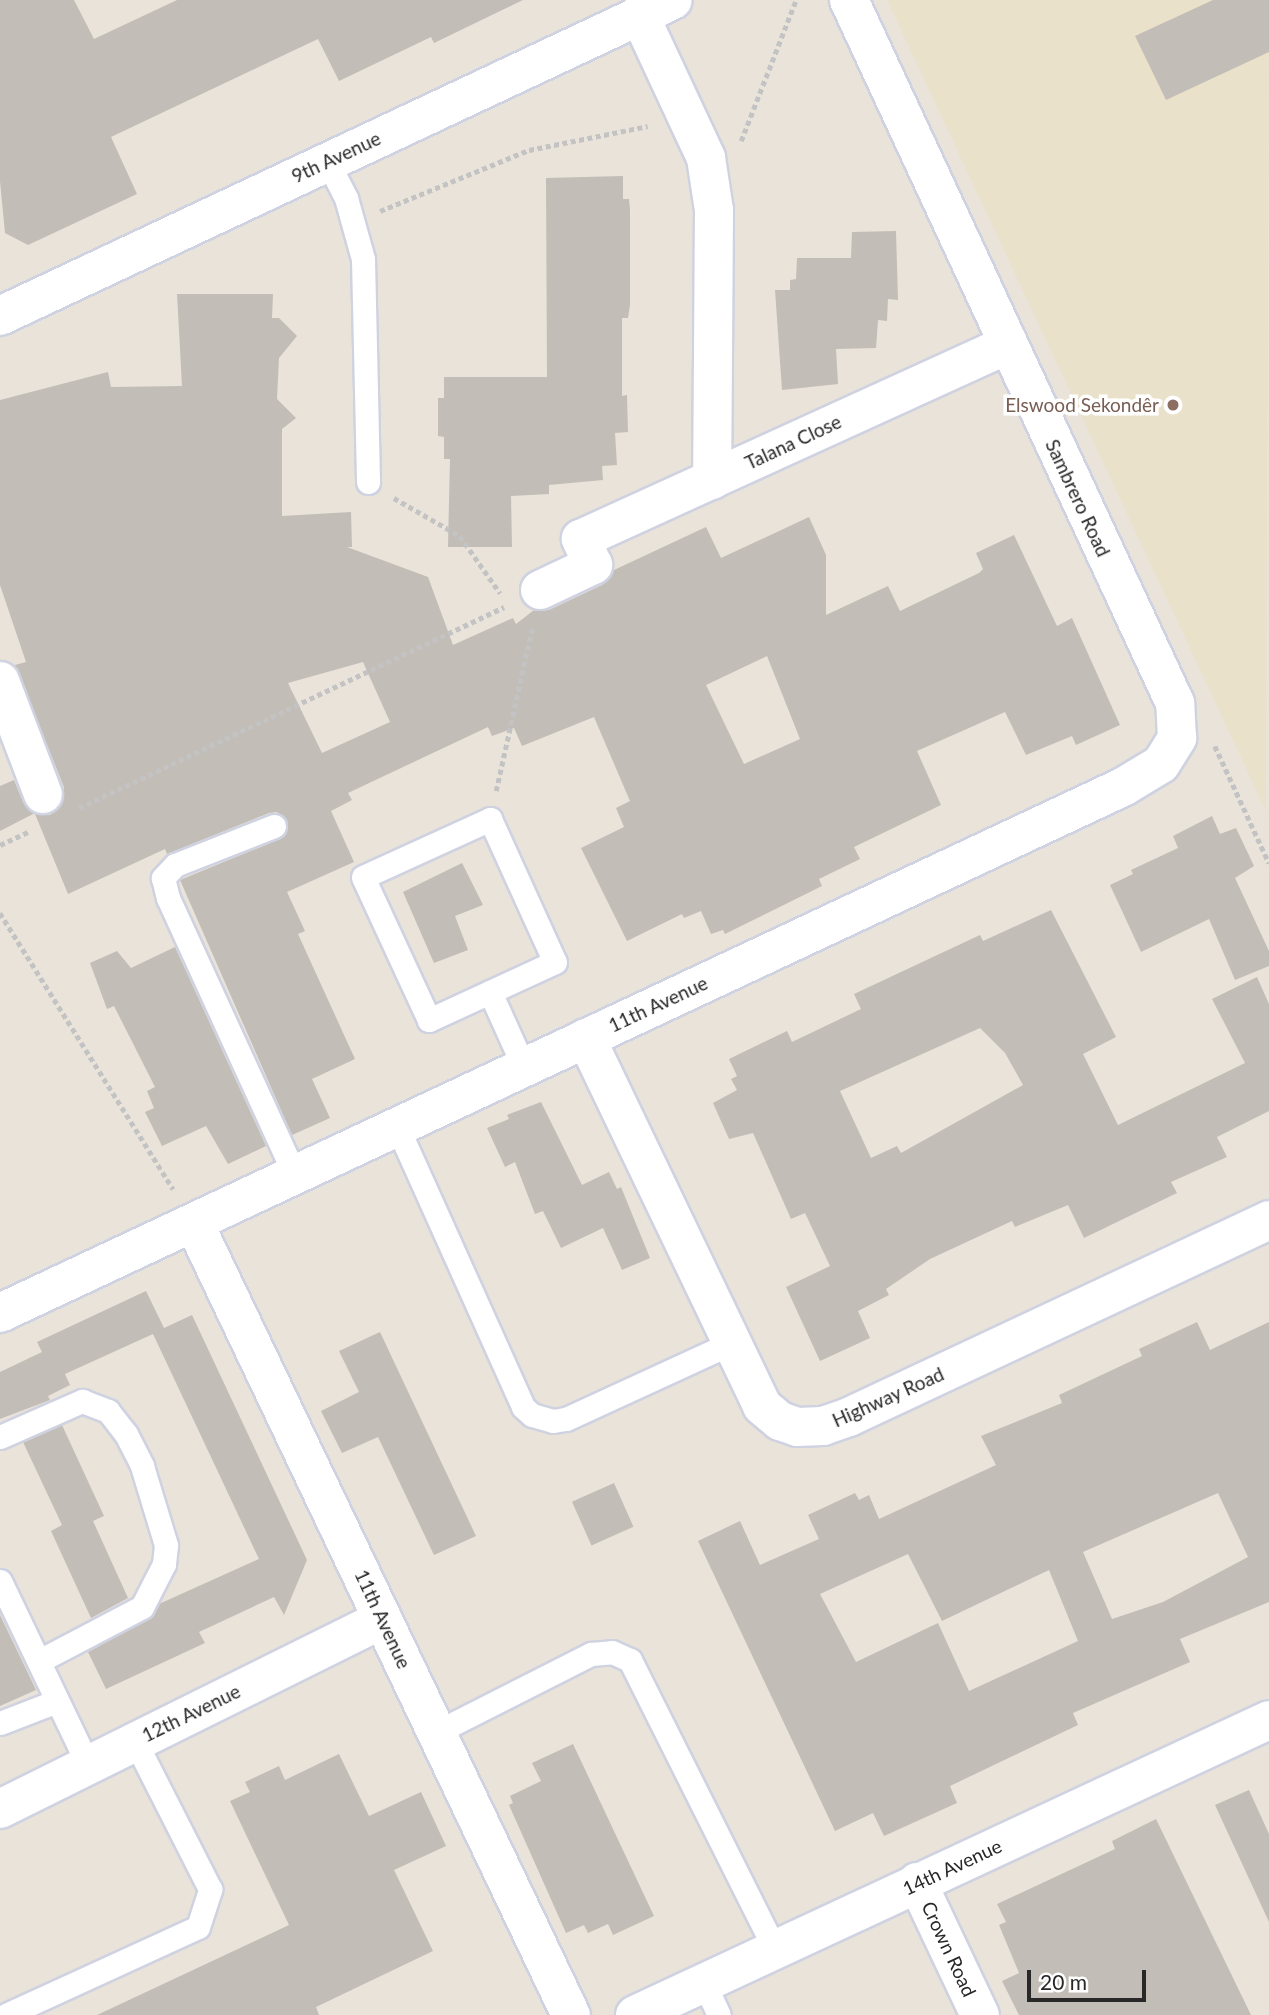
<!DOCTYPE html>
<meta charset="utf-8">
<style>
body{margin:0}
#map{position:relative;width:1269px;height:2015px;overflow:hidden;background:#e9e3da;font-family:Lato,sans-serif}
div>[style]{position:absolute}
.education>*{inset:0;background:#eae1ca}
.building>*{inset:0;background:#c2bdb6;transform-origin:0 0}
.path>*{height:4.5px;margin-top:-2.25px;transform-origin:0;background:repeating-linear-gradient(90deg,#c3c3c3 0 5px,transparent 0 8.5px)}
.roads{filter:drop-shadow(2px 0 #cfd2e0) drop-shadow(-2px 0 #cfd2e0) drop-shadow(0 2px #cfd2e0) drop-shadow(0 -2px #cfd2e0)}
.service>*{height:23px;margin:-11.5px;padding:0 11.5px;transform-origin:11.5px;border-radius:11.5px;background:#fff}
.minor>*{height:38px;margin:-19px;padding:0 19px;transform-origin:19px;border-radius:19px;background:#fff}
.dots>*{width:19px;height:19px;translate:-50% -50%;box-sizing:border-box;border:4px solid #fff;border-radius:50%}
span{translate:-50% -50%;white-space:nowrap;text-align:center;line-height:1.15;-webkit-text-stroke:7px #fff;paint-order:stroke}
.street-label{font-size:19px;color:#282828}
.education-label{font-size:19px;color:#785e54}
.right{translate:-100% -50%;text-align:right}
.scale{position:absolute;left:1027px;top:1970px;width:119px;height:32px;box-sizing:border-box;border:4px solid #282828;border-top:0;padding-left:9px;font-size:21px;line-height:24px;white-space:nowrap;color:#282828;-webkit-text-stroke:5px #fff;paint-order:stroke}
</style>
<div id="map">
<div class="education">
<div style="clip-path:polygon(887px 0,1269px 0,1266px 811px)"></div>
</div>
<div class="building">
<div style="clip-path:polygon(0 0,74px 0,94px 39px,177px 0,523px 0,434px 43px,431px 37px,339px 81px,318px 39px,111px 137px,137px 194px,28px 245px,5px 233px,0 181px)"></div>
<div style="clip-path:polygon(1213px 0,1269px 0,1269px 52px,1166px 100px,1135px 36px)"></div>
<div style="clip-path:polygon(623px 176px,623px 199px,629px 199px,630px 210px,630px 305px,628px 318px,622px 318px,622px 396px,627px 395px,628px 432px,615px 433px,617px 465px,602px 466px,603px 480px,549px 485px,549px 494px,511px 496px,512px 547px,448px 547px,450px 459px,444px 459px,444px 437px,438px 436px,438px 398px,444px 398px,444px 377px,547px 377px,546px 178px)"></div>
<div style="clip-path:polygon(896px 231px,898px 300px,888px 299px,887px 321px,878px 320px,876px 348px,836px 349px,838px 384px,782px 390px,775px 290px,790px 290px,790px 280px,796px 279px,797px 258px,851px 258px,852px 232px)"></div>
<div style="clip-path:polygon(evenodd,177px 294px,273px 294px,272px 318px,279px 318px,297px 336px,279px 358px,277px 399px,296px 418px,282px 429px,282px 516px,351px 512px,352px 547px,347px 547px,428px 577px,453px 645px,513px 618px,516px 624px,534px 610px,549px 610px,602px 585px,614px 570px,706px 527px,721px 558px,809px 517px,826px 555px,826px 615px,888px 586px,900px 611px,979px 573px,983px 569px,976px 553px,1014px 535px,1057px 626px,1072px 618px,1120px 725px,1076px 745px,1072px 736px,1026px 755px,1005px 712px,917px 751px,941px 805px,854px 847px,860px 859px,819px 879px,822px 886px,725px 934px,723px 930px,711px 934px,701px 911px,684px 918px,682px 914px,627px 941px,581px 848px,624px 827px,616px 808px,630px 801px,594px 717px,522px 746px,514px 728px,492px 736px,488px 727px,348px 793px,352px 800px,331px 811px,354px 862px,287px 892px,305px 931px,298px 934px,355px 1059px,312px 1079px,330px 1118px,292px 1135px,180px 880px,280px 839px,288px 829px,287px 820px,277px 812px,269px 813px,167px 854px,165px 849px,68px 894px,35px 814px,50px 815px,59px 808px,64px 787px,15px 665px,26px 662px,0 585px,0 400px,108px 372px,111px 387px,182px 386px,177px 294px,767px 656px,800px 739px,744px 764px,706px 685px,767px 656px,177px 294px,363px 662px,390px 722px,322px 753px,288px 683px,363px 662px)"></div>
<div style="clip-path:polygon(14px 780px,23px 802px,35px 813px,0 831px,0 786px)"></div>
<div style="clip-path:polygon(1212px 816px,1220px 834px,1236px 828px,1254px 866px,1235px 878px,1269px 951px,1269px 966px,1235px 980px,1209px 919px,1141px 952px,1110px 885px,1133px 874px,1131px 870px,1178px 848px,1173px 836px)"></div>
<div style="clip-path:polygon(462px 863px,483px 905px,455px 916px,468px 950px,434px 963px,403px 892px)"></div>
<div style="clip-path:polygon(evenodd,1051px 910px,1116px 1037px,1083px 1054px,1118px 1125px,1245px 1063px,1212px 999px,1257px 977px,1269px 1004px,1269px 1111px,1217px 1137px,1227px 1157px,1171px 1182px,1177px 1193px,1084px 1238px,1068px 1205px,1015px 1227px,1012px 1221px,930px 1259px,886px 1289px,889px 1295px,858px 1311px,870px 1338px,820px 1361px,786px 1287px,830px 1266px,805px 1213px,791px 1219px,753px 1133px,729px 1139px,713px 1103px,737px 1090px,731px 1079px,737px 1076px,729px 1059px,787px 1031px,792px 1042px,861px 1009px,854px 994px,980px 935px,983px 941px,1051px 910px,980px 1028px,1005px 1053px,1023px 1085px,901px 1153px,897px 1146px,871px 1158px,840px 1091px,980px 1028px)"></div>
<div style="clip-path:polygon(175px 947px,266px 1146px,228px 1164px,206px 1126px,162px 1146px,145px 1112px,154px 1108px,147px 1091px,155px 1087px,114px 1006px,107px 1009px,90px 963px,117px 951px,131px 968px)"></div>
<div style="clip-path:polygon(541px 1102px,582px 1185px,609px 1172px,617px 1189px,621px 1187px,650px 1258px,622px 1270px,603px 1228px,561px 1248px,543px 1211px,535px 1214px,515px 1162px,505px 1167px,487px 1128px,509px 1119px,507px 1115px)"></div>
<div style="clip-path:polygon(146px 1291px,164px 1328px,192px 1315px,307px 1560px,284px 1615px,274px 1597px,199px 1632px,205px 1643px,106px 1689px,88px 1652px,149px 1619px,159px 1604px,259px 1559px,153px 1334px,65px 1374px,70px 1385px,48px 1396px,50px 1400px,0 1419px,0 1372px,42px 1352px,37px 1342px)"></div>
<div style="clip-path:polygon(evenodd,1197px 1322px,1210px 1350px,1269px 1322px,1269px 1602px,1180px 1639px,1190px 1662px,1073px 1713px,1078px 1725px,950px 1786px,957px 1803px,884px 1836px,873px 1813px,835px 1831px,698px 1541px,740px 1521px,760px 1565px,819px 1539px,808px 1515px,855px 1493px,859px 1500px,869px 1495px,879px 1519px,996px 1465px,981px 1436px,1062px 1403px,1059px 1395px,1142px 1356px,1139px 1349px,1197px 1322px,1218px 1493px,1248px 1557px,1163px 1602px,1112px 1619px,1083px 1552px,1218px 1493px,1197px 1322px,908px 1554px,942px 1621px,1049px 1570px,1078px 1641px,969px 1691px,938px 1623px,856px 1662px,820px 1594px,908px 1554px)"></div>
<div style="clip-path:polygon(380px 1332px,476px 1536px,434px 1555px,378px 1437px,342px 1453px,321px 1411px,359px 1392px,339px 1351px)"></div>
<div style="clip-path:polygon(62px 1425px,104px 1516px,93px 1521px,128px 1598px,91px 1618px,51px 1531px,62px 1525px,23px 1442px)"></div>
<div style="left:614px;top:1483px;width:48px;height:46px;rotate:66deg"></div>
<div style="clip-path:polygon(0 1615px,36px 1690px,0 1706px)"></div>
<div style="clip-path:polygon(573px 1744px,654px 1916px,613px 1935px,608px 1924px,588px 1933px,584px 1925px,566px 1933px,509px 1805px,513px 1803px,510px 1796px,541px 1781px,532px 1763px)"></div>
<div style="clip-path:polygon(339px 1754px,369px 1816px,421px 1792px,446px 1846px,394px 1870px,433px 1951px,316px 2007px,319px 2015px,97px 2015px,289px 1925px,230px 1801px,250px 1792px,245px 1782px,279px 1766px,285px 1780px)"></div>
<div style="clip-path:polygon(1249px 1790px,1269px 1834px,1269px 1922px,1215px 1805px)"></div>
<div style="clip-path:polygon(1156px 1819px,1251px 2015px,1019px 2015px,1002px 1981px,1019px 1973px,999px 1925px,1006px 1922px,997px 1904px,1115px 1849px,1112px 1841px)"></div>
</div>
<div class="path">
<div style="left:741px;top:141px;width:151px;rotate:-68.7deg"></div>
<div style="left:380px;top:211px;width:161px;rotate:-22.3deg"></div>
<div style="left:529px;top:150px;width:121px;rotate:-11.4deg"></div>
<div style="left:394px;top:498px;width:76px;rotate:29.9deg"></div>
<div style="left:460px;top:536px;width:70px;rotate:54.9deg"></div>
<div style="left:1215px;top:746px;width:129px;rotate:65.2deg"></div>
<div style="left:496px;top:791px;width:167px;rotate:-77.5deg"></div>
<div style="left:79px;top:808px;width:470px;rotate:-25.3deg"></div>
<div style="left:0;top:845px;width:33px;rotate:-25deg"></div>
<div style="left:0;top:913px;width:326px;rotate:57.9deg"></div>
</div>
<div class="roads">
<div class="service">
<div style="left:327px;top:161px;width:42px;rotate:62.8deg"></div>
<div style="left:346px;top:198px;width:63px;rotate:74.4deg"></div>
<div style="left:363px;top:259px;width:223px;rotate:88.7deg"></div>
<div style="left:490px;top:819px;width:157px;rotate:65.6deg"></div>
<div style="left:555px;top:962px;width:139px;rotate:155.3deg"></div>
<div style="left:429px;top:1020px;width:157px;rotate:-114.8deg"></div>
<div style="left:363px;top:877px;width:140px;rotate:-24.5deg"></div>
<div style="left:274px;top:826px;width:106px;rotate:158.5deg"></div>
<div style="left:175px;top:865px;width:18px;rotate:133deg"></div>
<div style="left:163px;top:878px;width:21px;rotate:76deg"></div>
<div style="left:168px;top:898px;width:302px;rotate:65.4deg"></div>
<div style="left:490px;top:992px;width:80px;rotate:65.7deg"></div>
<div style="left:396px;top:1124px;width:310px;rotate:65.8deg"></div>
<div style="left:523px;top:1407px;width:12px;rotate:42deg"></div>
<div style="left:532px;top:1415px;width:22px;rotate:16deg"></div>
<div style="left:553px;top:1421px;width:13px;rotate:-9deg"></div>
<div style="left:566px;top:1419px;width:179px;rotate:-24.7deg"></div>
<div style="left:0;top:1437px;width:90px;rotate:-23.7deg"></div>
<div style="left:82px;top:1401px;width:28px;rotate:21deg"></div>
<div style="left:108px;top:1411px;width:29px;rotate:52deg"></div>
<div style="left:126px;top:1434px;width:36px;rotate:63deg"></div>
<div style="left:142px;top:1466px;width:83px;rotate:73.1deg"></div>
<div style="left:166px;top:1545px;width:19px;rotate:96deg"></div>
<div style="left:164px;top:1564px;width:48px;rotate:117.1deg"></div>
<div style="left:142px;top:1607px;width:116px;rotate:152.3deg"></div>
<div style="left:0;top:1581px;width:204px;rotate:64.4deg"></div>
<div style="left:0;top:1723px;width:61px;rotate:-21.1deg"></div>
<div style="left:437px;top:1732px;width:173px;rotate:-26.9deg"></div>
<div style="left:591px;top:1654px;width:21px;rotate:-5deg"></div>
<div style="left:612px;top:1652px;width:20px;rotate:24deg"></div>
<div style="left:630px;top:1660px;width:324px;rotate:63.4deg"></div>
<div style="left:704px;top:1983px;width:35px;rotate:65deg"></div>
<div style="left:6px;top:2015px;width:211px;rotate:-24.6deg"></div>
<div style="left:198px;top:1927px;width:40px;rotate:-72deg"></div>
<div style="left:210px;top:1889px;width:166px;rotate:-116.9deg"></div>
</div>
<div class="minor">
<div style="left:639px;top:14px;width:159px;rotate:65deg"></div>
<div style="left:706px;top:158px;width:53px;rotate:81.3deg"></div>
<div style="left:714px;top:210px;width:270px;rotate:90.4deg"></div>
<div style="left:0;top:316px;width:743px;rotate:-25.15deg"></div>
<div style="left:540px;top:590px;width:59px;rotate:-25.3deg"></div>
<div style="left:593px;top:565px;width:29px;rotate:-115deg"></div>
<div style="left:581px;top:539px;width:467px;rotate:-24.5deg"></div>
<div style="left:0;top:681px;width:121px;rotate:69.2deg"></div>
<div style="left:586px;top:1038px;width:408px;rotate:64.4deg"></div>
<div style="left:762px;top:1406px;width:23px;rotate:40deg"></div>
<div style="left:780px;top:1421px;width:18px;rotate:19deg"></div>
<div style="left:797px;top:1427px;width:26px;rotate:-2deg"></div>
<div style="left:823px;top:1426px;width:28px;rotate:-19deg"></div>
<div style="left:849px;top:1417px;width:464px;rotate:-25.1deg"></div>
<div style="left:194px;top:1223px;width:877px;rotate:64.55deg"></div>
<div style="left:0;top:1313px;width:1240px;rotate:-25.1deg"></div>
<div style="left:1123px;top:787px;width:44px;rotate:-31.2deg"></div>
<div style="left:1161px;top:764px;width:31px;rotate:-58deg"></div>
<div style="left:1177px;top:738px;width:35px;rotate:-93deg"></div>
<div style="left:1175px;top:703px;width:775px;rotate:-114.88deg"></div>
<div style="left:0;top:1809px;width:427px;rotate:-26.4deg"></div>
<div style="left:917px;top:1882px;width:147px;rotate:64.7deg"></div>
<div style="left:635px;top:2015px;width:699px;rotate:-24.95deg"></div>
</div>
</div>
<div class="dots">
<div style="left:1173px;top:405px;background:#8d6e63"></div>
</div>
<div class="street-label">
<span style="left:336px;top:157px;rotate:-25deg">9th Avenue</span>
<span style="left:793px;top:442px;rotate:-25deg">Talana Close</span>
<span style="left:1078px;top:498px;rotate:65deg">Sambrero Road</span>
<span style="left:658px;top:1004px;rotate:-25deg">11th Avenue</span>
<span style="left:888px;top:1397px;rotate:-24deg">Highway Road</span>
<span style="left:383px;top:1619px;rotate:65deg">11th Avenue</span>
<span style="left:191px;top:1713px;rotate:-26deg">12th Avenue</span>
<span style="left:952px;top:1867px;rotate:-25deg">14th Avenue</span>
<span style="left:949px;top:1949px;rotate:65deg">Crown Road</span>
</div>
<div class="education-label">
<span class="right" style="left:1159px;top:405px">Elswood Sekondêr</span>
</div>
<div class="scale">20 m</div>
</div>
